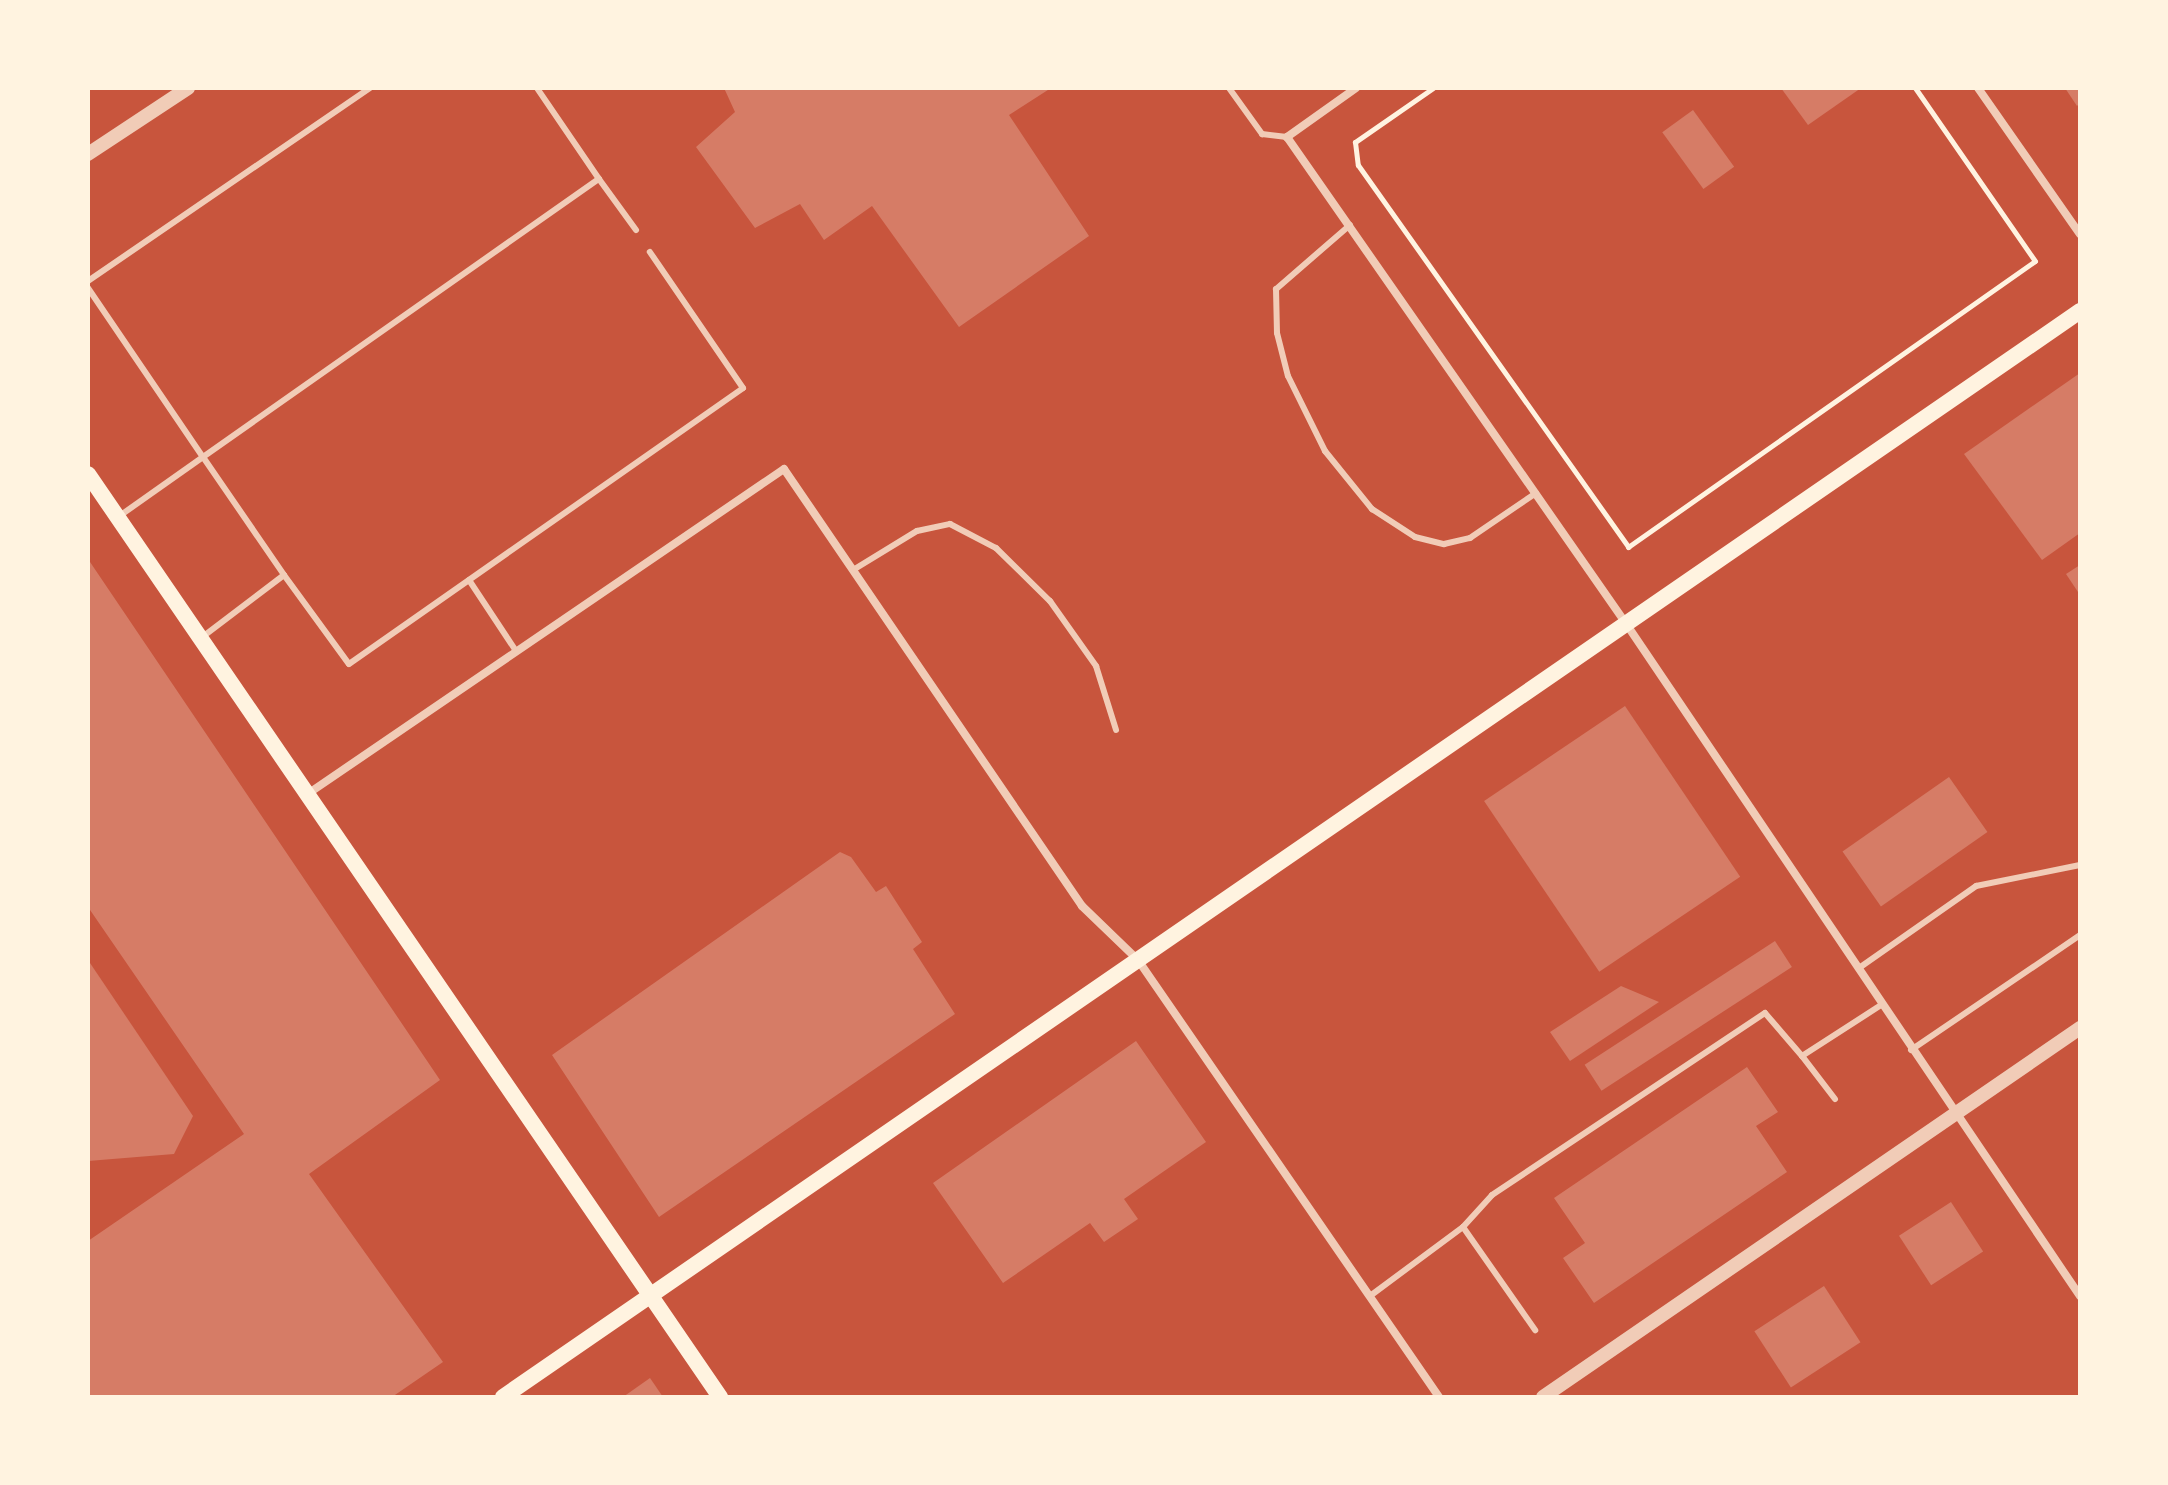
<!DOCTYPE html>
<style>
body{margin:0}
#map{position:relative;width:2168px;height:1485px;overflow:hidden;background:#c8553d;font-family:"PT Serif",serif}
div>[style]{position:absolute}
.building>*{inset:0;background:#d67c66;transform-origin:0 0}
.path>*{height:5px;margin:-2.5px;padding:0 2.5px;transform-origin:2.5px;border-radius:2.5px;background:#fff3e0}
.service>*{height:6px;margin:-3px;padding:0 3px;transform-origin:3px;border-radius:3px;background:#f1ccb7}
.minor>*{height:8px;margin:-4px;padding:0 4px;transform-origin:4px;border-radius:4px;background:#f1ccb7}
.tertiary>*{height:14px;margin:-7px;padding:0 7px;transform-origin:7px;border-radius:7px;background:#f1ccb7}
.secondary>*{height:16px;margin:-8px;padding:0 8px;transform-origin:8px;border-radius:8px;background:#fff3e0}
span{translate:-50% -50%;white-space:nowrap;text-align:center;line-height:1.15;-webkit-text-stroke:8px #fff3e0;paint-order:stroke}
.frame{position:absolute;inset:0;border:90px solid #fff3e0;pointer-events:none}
</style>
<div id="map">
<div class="building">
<div style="clip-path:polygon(724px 88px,1051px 88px,1009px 115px,1089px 236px,959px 327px,872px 206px,824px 240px,800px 204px,755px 228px,696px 147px,735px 112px)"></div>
<div style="clip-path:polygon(1781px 88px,1861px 88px,1808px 125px)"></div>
<div style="clip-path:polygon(2065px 88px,2080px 88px,2080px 103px,2077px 106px)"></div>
<div style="left:1693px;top:110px;width:70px;height:38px;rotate:54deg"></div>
<div style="clip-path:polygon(2080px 373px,2080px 533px,2042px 560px,1964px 454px)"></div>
<div style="clip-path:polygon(88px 559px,440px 1080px,309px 1174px,443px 1362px,392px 1397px,88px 1397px,88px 1241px,244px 1134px,88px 907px)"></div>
<div style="clip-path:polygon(2080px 565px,2080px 595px,2066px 574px)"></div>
<div style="left:1625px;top:706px;width:206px;height:170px;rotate:56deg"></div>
<div style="left:1949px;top:777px;width:67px;height:130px;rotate:55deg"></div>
<div style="clip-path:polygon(840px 852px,851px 857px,876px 892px,886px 886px,922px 942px,913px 949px,955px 1014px,659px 1217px,552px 1055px)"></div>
<div style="left:1775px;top:941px;width:31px;height:227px;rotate:57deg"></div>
<div style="clip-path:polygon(88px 960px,193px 1116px,174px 1154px,88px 1161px)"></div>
<div style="clip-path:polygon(1621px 986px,1659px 1002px,1570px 1061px,1550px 1032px)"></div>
<div style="clip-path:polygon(1136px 1041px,1206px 1142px,1124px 1199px,1138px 1219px,1104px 1242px,1090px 1223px,1003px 1283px,933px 1183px)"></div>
<div style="clip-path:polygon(1747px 1067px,1778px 1112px,1756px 1126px,1787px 1172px,1594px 1303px,1563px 1258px,1585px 1243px,1554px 1198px)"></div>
<div style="left:1951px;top:1202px;width:59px;height:62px;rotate:57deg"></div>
<div style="left:1824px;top:1286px;width:67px;height:83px;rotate:57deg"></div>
<div style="clip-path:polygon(650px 1378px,663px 1397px,623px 1397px)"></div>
</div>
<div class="path">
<div style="left:1433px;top:88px;width:95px;rotate:145.3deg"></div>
<div style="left:1355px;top:142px;width:23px;rotate:83deg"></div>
<div style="left:1358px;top:165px;width:468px;rotate:54.7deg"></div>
<div style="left:1628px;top:547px;width:497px;rotate:-35.1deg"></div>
<div style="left:2035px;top:261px;width:211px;rotate:-124.7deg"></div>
</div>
<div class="service">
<div style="left:1229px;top:88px;width:57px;rotate:54.3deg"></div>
<div style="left:1262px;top:134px;width:25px;rotate:7deg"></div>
<div style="left:599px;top:179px;width:63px;rotate:54deg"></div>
<div style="left:1350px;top:225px;width:98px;rotate:139.1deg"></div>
<div style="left:1276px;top:289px;width:44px;rotate:88.7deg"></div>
<div style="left:1277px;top:333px;width:44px;rotate:75.7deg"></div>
<div style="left:1288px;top:376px;width:84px;rotate:63.7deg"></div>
<div style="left:1325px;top:451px;width:75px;rotate:51deg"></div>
<div style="left:1372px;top:509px;width:51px;rotate:33.1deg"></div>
<div style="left:1415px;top:537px;width:30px;rotate:14deg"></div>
<div style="left:1444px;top:544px;width:27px;rotate:-13deg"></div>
<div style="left:1470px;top:538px;width:80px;rotate:-34.3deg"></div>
<div style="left:88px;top:281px;width:342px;rotate:-34.4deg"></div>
<div style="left:88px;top:288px;width:204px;rotate:55.8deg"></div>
<div style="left:203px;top:457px;width:484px;rotate:-35.1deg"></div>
<div style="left:599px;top:179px;width:110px;rotate:-124.3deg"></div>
<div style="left:118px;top:517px;width:104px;rotate:-35.2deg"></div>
<div style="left:203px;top:457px;width:143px;rotate:55.5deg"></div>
<div style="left:284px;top:575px;width:104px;rotate:142.8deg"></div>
<div style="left:853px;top:570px;width:75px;rotate:-31.4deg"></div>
<div style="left:917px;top:531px;width:34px;rotate:-12deg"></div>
<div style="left:950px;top:524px;width:52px;rotate:27.6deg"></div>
<div style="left:996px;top:548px;width:76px;rotate:44.5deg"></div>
<div style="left:1050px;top:601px;width:80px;rotate:54.7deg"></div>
<div style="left:1096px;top:666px;width:67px;rotate:72.6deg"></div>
<div style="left:284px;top:575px;width:110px;rotate:53.9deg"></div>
<div style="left:349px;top:664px;width:481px;rotate:-35deg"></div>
<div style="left:743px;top:388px;width:165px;rotate:-124.4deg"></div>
<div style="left:469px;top:580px;width:85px;rotate:56.5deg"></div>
<div style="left:1859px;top:968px;width:143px;rotate:-35deg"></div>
<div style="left:1976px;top:886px;width:106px;rotate:-11.4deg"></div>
<div style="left:1911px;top:1050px;width:204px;rotate:-34.2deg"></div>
<div style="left:1835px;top:1099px;width:54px;rotate:-127.5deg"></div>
<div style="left:1802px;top:1056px;width:94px;rotate:-32.8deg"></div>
<div style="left:1463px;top:1227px;width:43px;rotate:-47.8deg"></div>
<div style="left:1492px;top:1195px;width:328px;rotate:-33.7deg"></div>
<div style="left:1765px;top:1013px;width:57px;rotate:49.3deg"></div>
<div style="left:1370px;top:1296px;width:116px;rotate:-36.6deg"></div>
<div style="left:1463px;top:1227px;width:126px;rotate:55deg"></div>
</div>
<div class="minor">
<div style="left:1356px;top:88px;width:85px;rotate:144.6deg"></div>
<div style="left:1287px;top:137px;width:595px;rotate:55.13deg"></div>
<div style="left:1627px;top:625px;width:810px;rotate:55.98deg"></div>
<div style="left:1978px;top:88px;width:178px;rotate:55.1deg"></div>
<div style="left:309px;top:793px;width:575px;rotate:-34.3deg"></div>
<div style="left:784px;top:469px;width:529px;rotate:55.71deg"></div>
<div style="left:1082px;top:906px;width:78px;rotate:44deg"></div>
<div style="left:1138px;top:960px;width:531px;rotate:55.44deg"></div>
</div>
<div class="tertiary">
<div style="left:88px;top:154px;width:120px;rotate:-33.4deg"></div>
<div style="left:1543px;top:1397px;width:652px;rotate:-34.49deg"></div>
</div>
<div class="secondary">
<div style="left:88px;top:474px;width:1119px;rotate:55.6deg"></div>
<div style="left:503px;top:1397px;width:1915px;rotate:-34.55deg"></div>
</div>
<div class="frame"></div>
</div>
